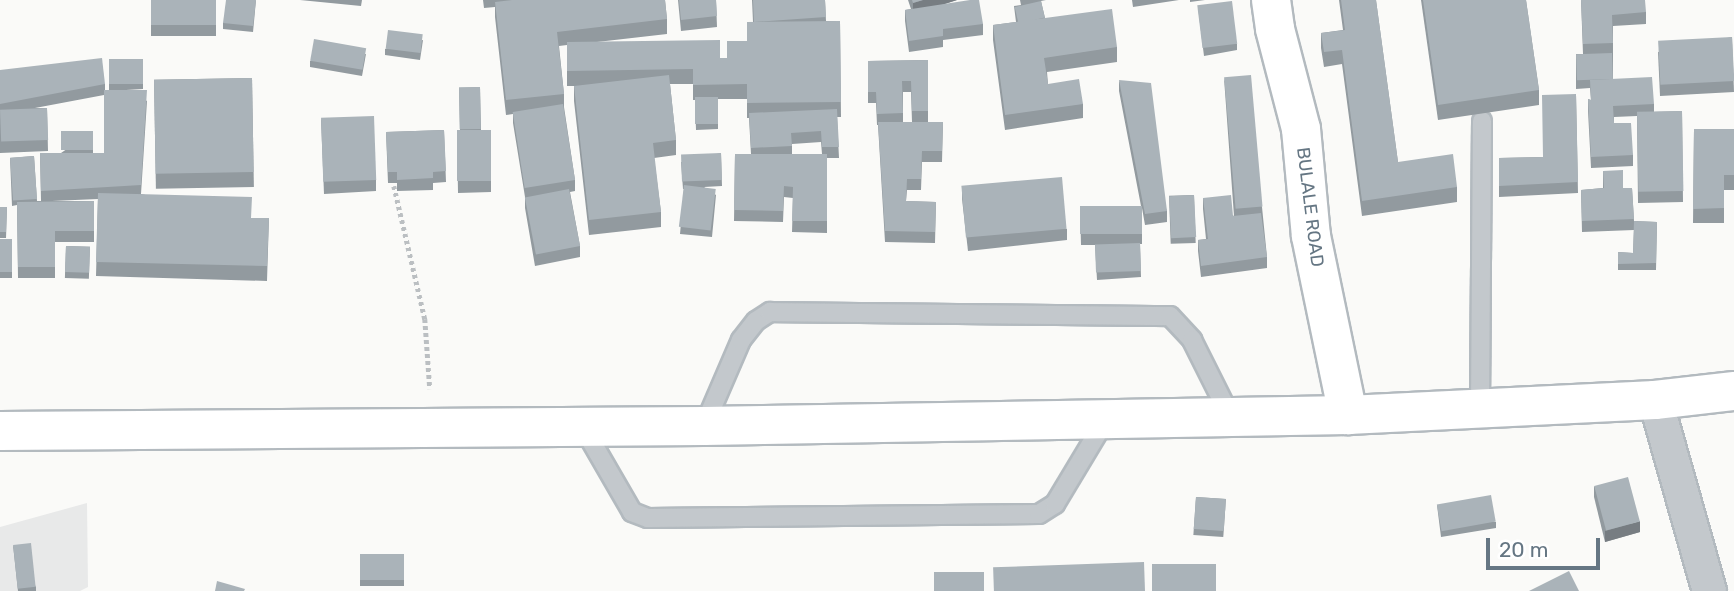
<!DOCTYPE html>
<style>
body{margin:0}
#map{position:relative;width:1734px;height:591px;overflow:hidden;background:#fafaf8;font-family:Rubik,sans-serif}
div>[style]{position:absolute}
.built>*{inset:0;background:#e8e9e9}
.path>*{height:4.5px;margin-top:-2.25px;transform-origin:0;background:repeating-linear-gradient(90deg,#bbbfc2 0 3.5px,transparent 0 7px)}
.roads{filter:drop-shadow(2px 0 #b3babf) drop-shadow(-2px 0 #b3babf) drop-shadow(0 2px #b3babf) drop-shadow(0 -2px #b3babf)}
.lane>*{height:18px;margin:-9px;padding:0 9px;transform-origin:9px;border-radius:9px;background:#c3c8cc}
.street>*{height:33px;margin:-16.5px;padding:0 16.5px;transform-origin:16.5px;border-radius:16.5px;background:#c3c8cc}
.secondary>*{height:38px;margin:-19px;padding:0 19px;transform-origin:19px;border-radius:19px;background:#fff}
.highway>*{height:38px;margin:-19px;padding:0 19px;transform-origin:19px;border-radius:19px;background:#fff}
.wall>*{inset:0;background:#929a9f;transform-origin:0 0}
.shaded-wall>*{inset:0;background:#777d82}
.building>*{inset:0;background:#aab3b9;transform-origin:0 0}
span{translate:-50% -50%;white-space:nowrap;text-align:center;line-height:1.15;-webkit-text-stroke:7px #fff;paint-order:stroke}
.street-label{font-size:18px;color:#657683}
.scale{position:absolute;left:1486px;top:538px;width:114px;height:32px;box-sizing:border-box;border:4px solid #657683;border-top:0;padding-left:9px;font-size:21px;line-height:24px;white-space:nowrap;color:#657683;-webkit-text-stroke:5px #fff;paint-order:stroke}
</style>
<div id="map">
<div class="built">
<div style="clip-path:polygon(87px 503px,88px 587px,80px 591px,0 591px,0 527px)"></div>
</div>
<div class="path">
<div style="left:394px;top:186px;width:137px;rotate:76.9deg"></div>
<div style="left:425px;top:319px;width:70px;rotate:85.9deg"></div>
</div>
<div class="roads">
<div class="lane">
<div style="left:1480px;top:408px;width:287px;rotate:-89.6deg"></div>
<div style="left:704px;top:426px;width:94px;rotate:-66.7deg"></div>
<div style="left:741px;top:340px;width:24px;rotate:-52deg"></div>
<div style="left:756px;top:321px;width:17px;rotate:-33deg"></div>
<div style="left:770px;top:312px;width:400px;rotate:0.6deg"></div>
<div style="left:1170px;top:316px;width:33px;rotate:47deg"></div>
<div style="left:1192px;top:340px;width:85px;rotate:63.4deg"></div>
<div style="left:583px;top:427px;width:98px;rotate:60deg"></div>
<div style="left:632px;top:512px;width:17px;rotate:21deg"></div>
<div style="left:648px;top:518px;width:391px;rotate:-0.6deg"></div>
<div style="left:1039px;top:514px;width:19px;rotate:-32deg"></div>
<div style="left:1055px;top:504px;width:99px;rotate:-59deg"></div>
</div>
<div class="street">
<div style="left:1655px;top:400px;width:198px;rotate:74.2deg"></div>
</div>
<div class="secondary">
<div style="left:1271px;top:0;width:29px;rotate:82deg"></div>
<div style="left:1275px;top:29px;width:103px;rotate:75.4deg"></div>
<div style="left:1301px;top:129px;width:107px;rotate:84.7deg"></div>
<div style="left:1311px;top:236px;width:183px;rotate:78.3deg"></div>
</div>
<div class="highway">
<div style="left:0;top:431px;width:704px;rotate:-0.41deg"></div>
<div style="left:704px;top:426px;width:644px;rotate:-0.98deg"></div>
<div style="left:1348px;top:415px;width:307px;rotate:-2.8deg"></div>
<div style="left:1655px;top:400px;width:80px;rotate:-6.5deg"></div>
</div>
</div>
<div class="wall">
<div style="left:151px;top:0;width:65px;height:36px"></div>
<div style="clip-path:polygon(256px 0,253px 32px,223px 29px,223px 23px)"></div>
<div style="clip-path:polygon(300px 0,362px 0,361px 6px)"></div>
<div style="clip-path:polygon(evenodd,483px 0,665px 0,667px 19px,667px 34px,597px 42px,720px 58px,727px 58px,747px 41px,753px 22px,752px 0,825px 0,826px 21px,840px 21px,841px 117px,837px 117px,839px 158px,827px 158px,827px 233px,792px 232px,793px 198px,784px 197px,783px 222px,734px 221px,735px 154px,751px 154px,749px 118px,747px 118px,747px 99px,718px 99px,718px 129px,696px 130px,695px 100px,693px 100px,693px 84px,670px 84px,676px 140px,676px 155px,654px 158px,661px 212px,661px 227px,589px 235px,574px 101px,574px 86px,575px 86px,567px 86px,567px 45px,559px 46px,564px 94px,564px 107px,575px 180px,575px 191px,570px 192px,580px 246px,580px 257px,535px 266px,525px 208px,525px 197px,513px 123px,513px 114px,506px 115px,495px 17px,495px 7px,484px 8px,483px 0,821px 142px,822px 154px,792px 154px,792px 144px,821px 142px)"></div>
<div style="clip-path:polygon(678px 0,716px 0,717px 27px,681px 31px)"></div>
<div style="clip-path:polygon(908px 0,957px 0,945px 4px,983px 24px,983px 35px,943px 40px,943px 47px,909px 52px,905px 21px,905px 10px,911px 9px)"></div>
<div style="clip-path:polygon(1020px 0,1046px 0,1041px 1px,1045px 18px,1117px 47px,1117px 62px,1047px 72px,1048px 84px,1083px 104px,1083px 118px,1005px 130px,993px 40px,993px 25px,1016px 22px,1014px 6px,1021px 5px)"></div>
<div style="clip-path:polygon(1132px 0,1179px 0,1133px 7px)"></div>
<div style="clip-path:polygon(1190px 0,1205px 0,1190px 2px)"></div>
<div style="clip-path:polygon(1339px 0,1376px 0,1398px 162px,1457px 187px,1457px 202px,1362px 216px,1342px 64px,1324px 67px,1321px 48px,1321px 33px,1343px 30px)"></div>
<div style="clip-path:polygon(1421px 0,1526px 0,1539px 90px,1539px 105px,1438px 120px)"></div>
<div style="clip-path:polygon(1581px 0,1646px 12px,1646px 24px,1613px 26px,1613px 79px,1654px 104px,1654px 112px,1682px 111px,1683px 202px,1638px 203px,1637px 116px,1614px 117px,1614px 123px,1633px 155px,1633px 166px,1591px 168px,1588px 111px,1588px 99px,1591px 100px,1590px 88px,1576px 89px,1576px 54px,1583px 54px)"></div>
<div style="clip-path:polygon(1198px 7px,1237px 44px,1237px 50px,1204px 56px)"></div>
<div style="clip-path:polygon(1732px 37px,1734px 92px,1660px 96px,1658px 52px)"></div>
<div style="clip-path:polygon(423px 40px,420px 60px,385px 55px,385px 49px)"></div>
<div style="clip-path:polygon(366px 54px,362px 76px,310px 67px,310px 61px)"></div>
<div style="clip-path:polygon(109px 59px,143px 59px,143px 89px,126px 90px,147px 101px,141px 194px,251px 218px,269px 218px,267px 281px,96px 276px,98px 199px,52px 201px,94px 201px,94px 242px,55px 242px,55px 278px,18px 278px,17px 205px,12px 206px,10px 158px,34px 156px,37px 201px,41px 201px,40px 153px,61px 153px,93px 131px,93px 153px,104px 153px,104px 95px,35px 108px,47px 108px,48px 151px,0 153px,0 70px,105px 84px,105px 90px,109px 90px)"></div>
<div style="clip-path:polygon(evenodd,928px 60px,928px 122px,943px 122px,942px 162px,922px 162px,921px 190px,907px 190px,906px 201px,936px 202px,935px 243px,885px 242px,878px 125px,877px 125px,876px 103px,868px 103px,868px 61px,928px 60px,903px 92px,911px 92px,912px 122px,903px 122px,903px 92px)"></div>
<div style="left:252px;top:78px;width:109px;height:98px;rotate:89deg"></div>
<div style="clip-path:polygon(1224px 78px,1262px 207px,1267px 257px,1267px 268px,1201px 277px,1198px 251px,1198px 240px,1206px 239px,1203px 209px,1203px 198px,1234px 216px)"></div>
<div style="clip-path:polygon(1119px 80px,1167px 211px,1167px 222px,1145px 225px,1142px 208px,1142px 244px,1140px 244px,1141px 277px,1097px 280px,1095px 245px,1100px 245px,1081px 245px,1080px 206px,1141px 206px,1119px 91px)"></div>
<div style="clip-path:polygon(480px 87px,481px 130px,491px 130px,491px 192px,458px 193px,457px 131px,460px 131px,459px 88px)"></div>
<div style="clip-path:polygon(1576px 94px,1578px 193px,1499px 197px,1499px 158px,1543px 157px)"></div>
<div style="clip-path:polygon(321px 119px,376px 180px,376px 191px,324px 194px)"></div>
<div style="clip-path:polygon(1694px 129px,1734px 129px,1734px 190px,1724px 190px,1724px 223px,1693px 223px)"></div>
<div style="clip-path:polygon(444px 130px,446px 182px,433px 183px,433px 190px,397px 191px,397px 183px,388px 183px,386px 132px)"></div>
<div style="clip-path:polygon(721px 153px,722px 186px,704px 187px,716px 195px,712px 237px,680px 234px,684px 189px,683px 189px,681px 162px)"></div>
<div style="clip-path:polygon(1603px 171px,1623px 188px,1632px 188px,1634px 221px,1657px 222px,1656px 270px,1618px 270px,1618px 252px,1633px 253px,1634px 230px,1582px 232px,1581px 190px,1603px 188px)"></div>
<div style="clip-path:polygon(962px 188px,1067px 229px,1067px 240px,968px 251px,962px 199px)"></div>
<div style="left:1194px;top:195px;width:48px;height:25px;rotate:88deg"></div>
<div style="clip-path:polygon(0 207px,7px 207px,6px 238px,0 238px)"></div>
<div style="left:0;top:239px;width:12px;height:39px"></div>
<div style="left:66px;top:246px;width:24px;height:32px;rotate:2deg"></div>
<div style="clip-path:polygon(1594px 486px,1640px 532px,1605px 542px,1594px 497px)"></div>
<div style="left:1196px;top:497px;width:30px;height:38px;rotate:4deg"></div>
<div style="clip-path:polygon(1437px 505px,1496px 522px,1496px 528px,1441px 537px)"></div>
<div style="clip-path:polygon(13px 545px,36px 587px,36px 591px,18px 591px)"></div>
<div style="left:360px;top:554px;width:44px;height:32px"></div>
</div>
<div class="shaded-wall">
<div style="clip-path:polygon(923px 0,957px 0,913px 14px,913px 3px)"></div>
<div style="clip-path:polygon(1640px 521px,1640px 532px,1605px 542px,1605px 531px)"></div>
</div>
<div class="building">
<div style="left:151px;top:0;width:65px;height:25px"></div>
<div style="clip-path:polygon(226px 0,256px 0,253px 26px,223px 23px)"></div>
<div style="clip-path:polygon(512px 0,665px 0,667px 19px,557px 32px,564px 94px,506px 100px,495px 2px)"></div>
<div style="clip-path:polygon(679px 0,716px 0,717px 16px,681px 20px)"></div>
<div style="clip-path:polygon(753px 0,825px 0,826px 17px,754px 22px)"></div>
<div style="clip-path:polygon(912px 0,923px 0,913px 3px)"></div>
<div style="clip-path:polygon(970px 0,979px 0,983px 24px,943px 29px,943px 36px,909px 41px,905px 10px)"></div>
<div style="clip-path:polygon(1341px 0,1376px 0,1398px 162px,1453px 154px,1457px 187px,1362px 201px,1342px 50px,1324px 52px,1321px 33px,1345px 30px)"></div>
<div style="clip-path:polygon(1423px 0,1526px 0,1539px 90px,1438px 105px)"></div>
<div style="clip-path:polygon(1581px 0,1645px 0,1646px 12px,1612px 15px,1613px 43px,1583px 44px)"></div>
<div style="left:1041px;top:1px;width:17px;height:27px;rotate:77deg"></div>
<div style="left:1232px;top:1px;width:43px;height:35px;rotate:83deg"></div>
<div style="clip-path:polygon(1112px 9px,1117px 47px,1044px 58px,1048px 84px,1079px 79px,1083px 104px,1005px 115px,993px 25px)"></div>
<div style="clip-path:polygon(840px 21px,841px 102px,747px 103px,747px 84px,693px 85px,693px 69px,567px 71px,567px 42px,720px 40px,720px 58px,727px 58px,727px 41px,747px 41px,747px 22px)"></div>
<div style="left:388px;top:30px;width:35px;height:19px;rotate:7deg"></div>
<div style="left:1732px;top:37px;width:44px;height:74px;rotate:87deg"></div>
<div style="left:314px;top:39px;width:53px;height:22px;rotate:10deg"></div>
<div style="left:1612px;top:53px;width:26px;height:36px;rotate:88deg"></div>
<div style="clip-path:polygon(102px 58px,105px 84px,0 104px,0 70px)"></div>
<div style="left:109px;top:59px;width:34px;height:25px"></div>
<div style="clip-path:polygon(928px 60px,928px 111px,912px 111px,911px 81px,902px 81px,903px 113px,877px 114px,876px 92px,868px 92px,868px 61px)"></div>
<div style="clip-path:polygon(669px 75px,676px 140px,653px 143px,661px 212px,589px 220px,574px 86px)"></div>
<div style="left:1251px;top:75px;width:132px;height:27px;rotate:85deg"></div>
<div style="clip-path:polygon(1652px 77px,1654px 104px,1613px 106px,1614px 123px,1631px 123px,1633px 155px,1591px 157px,1588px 99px,1591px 100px,1590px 80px)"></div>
<div style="left:252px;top:78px;width:94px;height:98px;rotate:89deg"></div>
<div style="clip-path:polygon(1119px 80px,1151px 83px,1167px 211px,1145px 214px)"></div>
<div style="left:480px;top:87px;width:42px;height:21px;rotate:89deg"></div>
<div style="clip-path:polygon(104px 90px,147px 90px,141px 185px,41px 191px,40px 153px,104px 153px)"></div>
<div style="clip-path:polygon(1576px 94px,1578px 182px,1499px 186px,1499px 158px,1543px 157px,1542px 95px)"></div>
<div style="left:695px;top:97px;width:23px;height:27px"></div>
<div style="left:563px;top:104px;width:77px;height:51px;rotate:81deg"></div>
<div style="left:47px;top:108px;width:32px;height:47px;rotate:88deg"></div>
<div style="clip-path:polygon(837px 109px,839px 147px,822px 147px,821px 131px,791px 133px,792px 146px,751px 148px,749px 113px)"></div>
<div style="left:1682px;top:111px;width:80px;height:45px;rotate:89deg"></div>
<div style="left:374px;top:116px;width:64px;height:53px;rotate:88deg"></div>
<div style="clip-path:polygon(878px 122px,943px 122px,942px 151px,922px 151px,921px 179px,907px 179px,906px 201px,936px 202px,935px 232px,885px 231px)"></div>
<div style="clip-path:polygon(1694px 129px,1734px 129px,1734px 175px,1724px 175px,1724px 208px,1693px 209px)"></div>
<div style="clip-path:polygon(444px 130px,446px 171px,433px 172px,433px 178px,397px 180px,397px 172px,388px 172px,386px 132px)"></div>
<div style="left:491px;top:130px;width:51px;height:34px;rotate:90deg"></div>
<div style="left:93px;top:131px;width:19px;height:32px;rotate:90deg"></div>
<div style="left:721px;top:153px;width:27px;height:40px;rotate:88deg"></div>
<div style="clip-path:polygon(735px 154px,827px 154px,827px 221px,792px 221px,793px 187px,784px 186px,783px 211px,734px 210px)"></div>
<div style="left:34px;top:156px;width:43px;height:24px;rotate:86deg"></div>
<div style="clip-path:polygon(1623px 170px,1623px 188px,1632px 188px,1634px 219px,1582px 221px,1581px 190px,1604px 188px,1603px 171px)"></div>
<div style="left:1062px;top:177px;width:52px;height:101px;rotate:85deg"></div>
<div style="left:684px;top:185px;width:32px;height:42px;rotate:7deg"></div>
<div style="left:569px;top:189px;width:58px;height:45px;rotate:79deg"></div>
<div style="clip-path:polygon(98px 193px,252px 197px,251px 218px,269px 218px,267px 266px,96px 262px)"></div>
<div style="left:1194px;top:195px;width:42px;height:25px;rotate:87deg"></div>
<div style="clip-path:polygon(1231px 195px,1233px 216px,1261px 213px,1267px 257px,1201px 266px,1198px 240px,1208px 239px,1203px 198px)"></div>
<div style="clip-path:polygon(94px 201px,94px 231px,55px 231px,55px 267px,18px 267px,17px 202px)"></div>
<div style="left:1080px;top:206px;width:62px;height:28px"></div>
<div style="clip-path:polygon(0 207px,7px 207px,6px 232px,0 232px)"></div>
<div style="clip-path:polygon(1634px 221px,1657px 222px,1656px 263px,1618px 264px,1618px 252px,1633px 253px)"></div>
<div style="left:0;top:239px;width:12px;height:33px"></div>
<div style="left:1140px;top:243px;width:28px;height:45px;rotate:88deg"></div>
<div style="left:66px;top:246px;width:24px;height:26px;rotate:2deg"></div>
<div style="left:1628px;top:477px;width:46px;height:35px;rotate:75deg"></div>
<div style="left:1491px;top:495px;width:27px;height:55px;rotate:80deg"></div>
<div style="left:1196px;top:497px;width:30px;height:32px;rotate:4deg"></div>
<div style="left:31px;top:543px;width:44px;height:18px;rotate:84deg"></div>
<div style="left:360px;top:554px;width:44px;height:26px"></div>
<div style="left:1144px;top:562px;width:29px;height:151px;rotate:88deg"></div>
<div style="left:1216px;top:564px;width:27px;height:64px;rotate:90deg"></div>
<div style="clip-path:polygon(1569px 571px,1579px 591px,1529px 591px)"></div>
<div style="left:934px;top:572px;width:50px;height:19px"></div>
<div style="clip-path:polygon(217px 581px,245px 589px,244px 591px,215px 591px)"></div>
</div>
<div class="street-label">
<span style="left:1310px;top:207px;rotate:83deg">BULALE ROAD</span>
</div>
<div class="scale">20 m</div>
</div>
